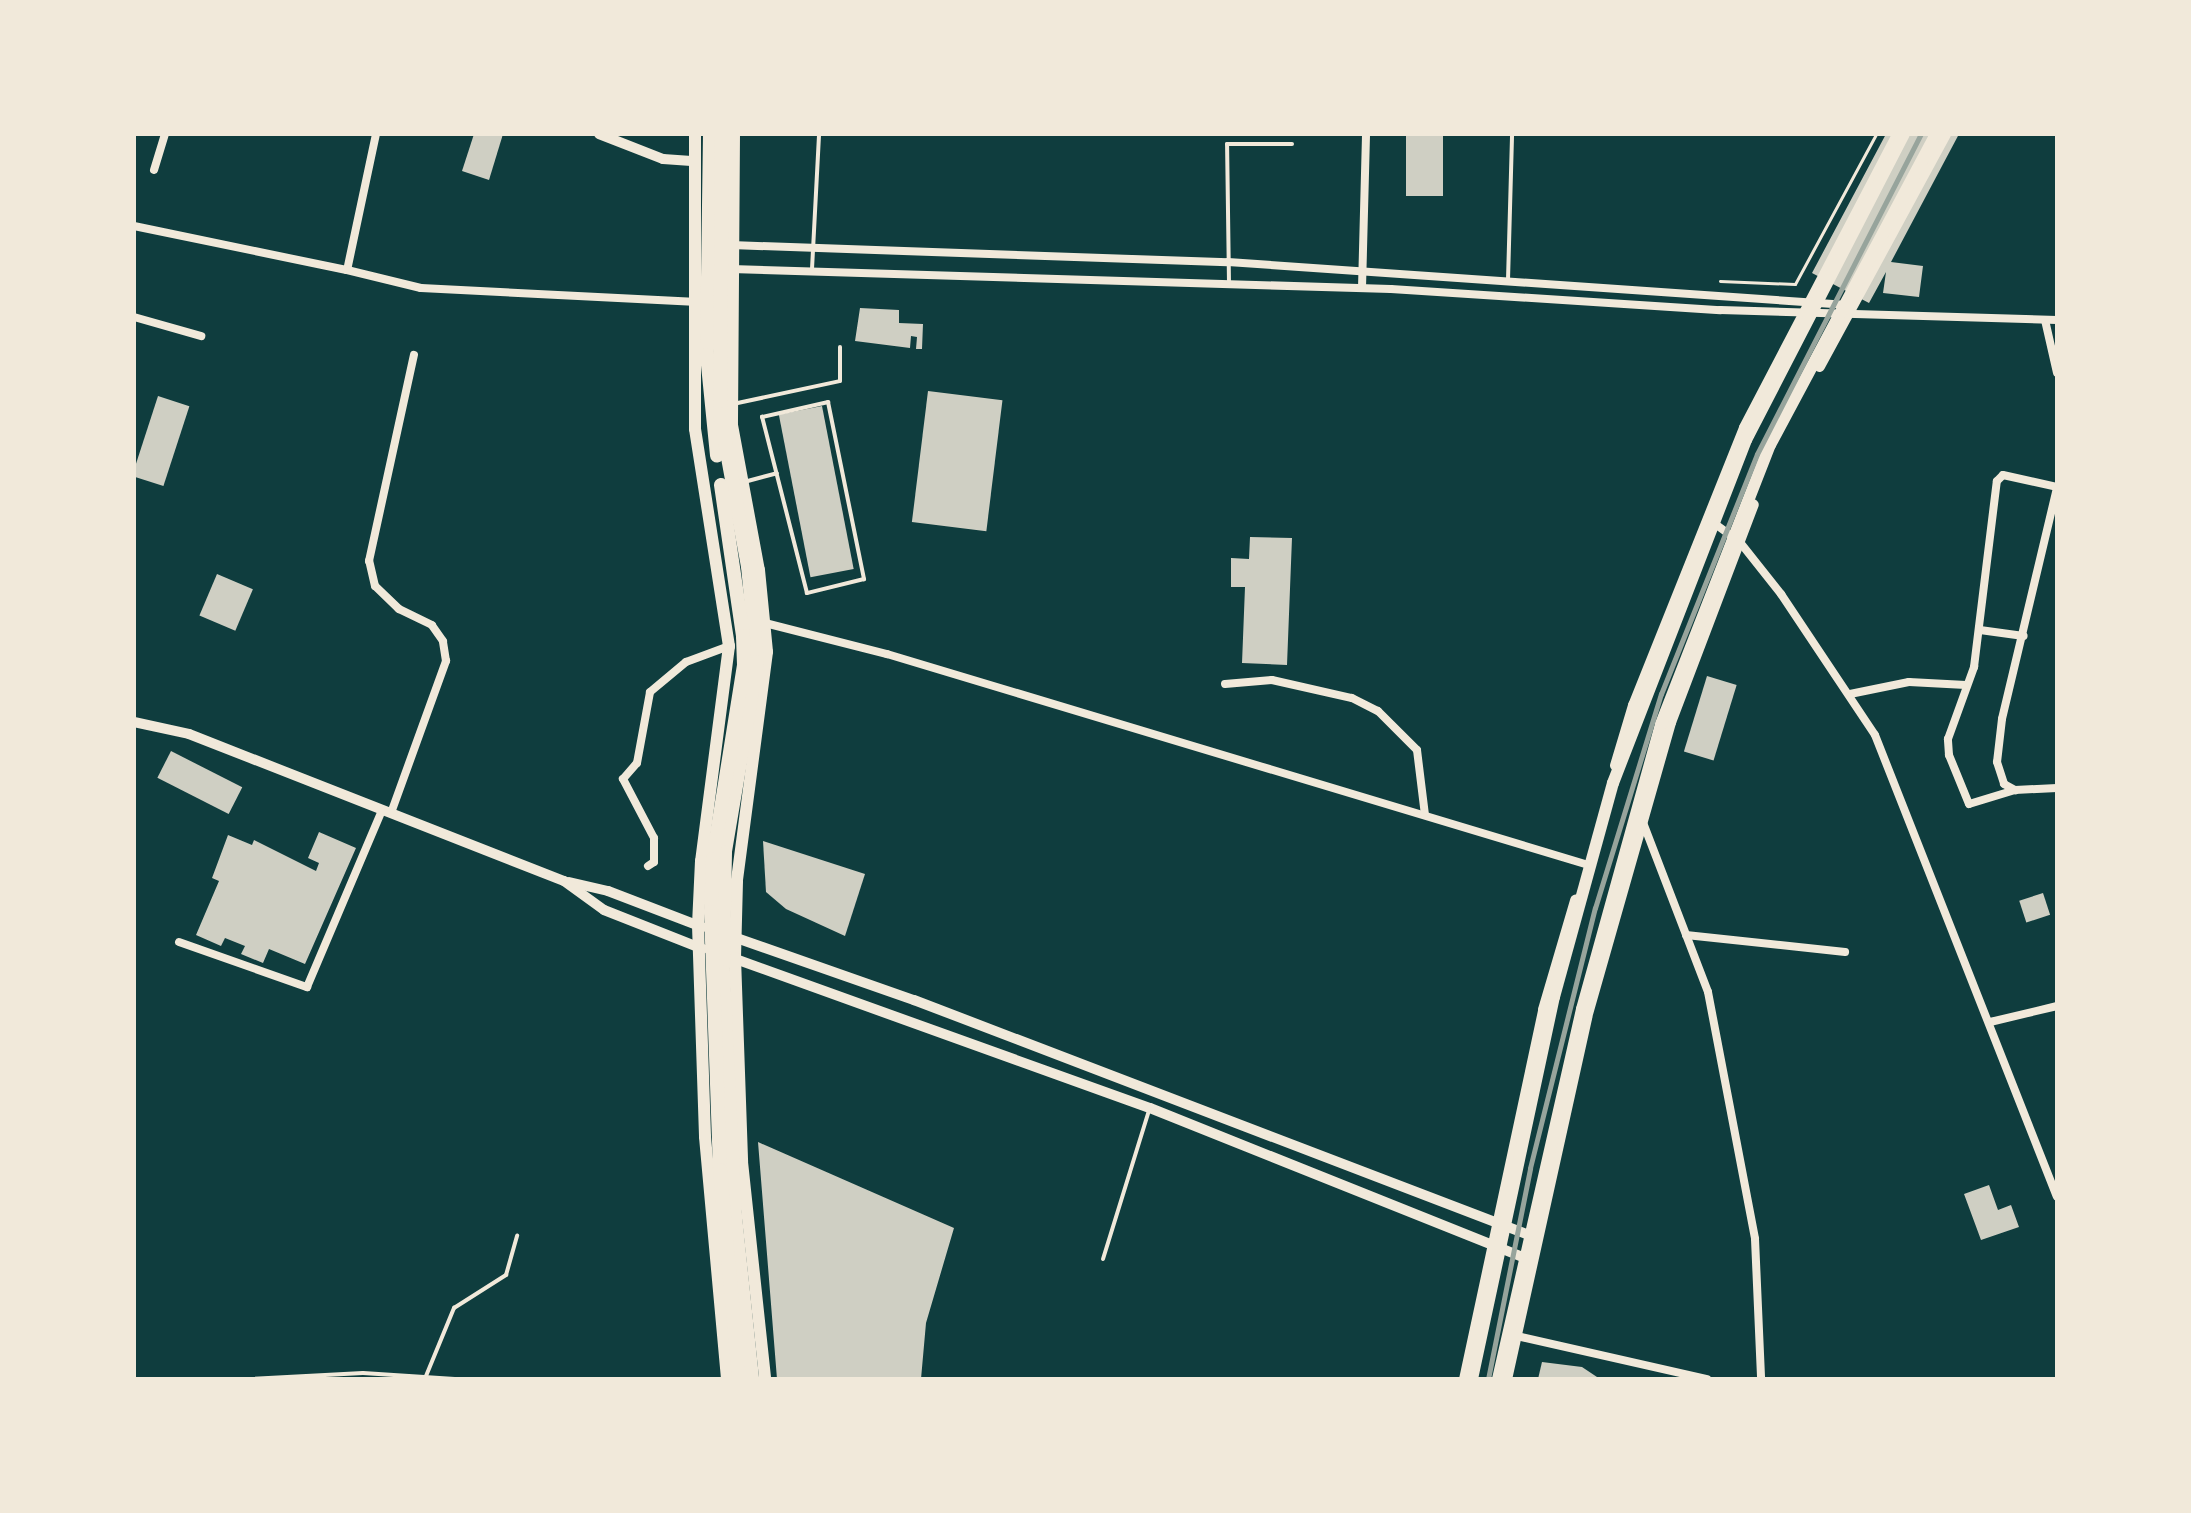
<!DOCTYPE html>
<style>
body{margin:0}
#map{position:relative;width:2191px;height:1513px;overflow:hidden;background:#0f3d3e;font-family:Signika,sans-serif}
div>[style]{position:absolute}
.building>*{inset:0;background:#cfcfc3;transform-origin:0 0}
.path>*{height:3px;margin:-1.5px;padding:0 1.5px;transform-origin:1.5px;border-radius:1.5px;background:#f1e9da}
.service>*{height:4px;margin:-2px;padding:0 2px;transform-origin:2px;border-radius:2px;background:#f1e9da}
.minor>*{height:8px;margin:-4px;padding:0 4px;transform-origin:4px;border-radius:4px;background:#f1e9da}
.tertiary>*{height:10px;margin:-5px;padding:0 5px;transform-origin:5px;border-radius:5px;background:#f1e9da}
.secondary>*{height:11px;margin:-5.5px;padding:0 5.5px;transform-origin:5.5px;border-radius:5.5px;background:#f1e9da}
.primary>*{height:12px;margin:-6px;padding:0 6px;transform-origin:6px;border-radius:6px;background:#f1e9da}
.trunk>*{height:14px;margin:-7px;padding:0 7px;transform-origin:7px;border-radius:7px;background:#f1e9da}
.rail>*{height:5px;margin:-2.5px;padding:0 2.5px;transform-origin:2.5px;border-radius:2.5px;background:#97a49c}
span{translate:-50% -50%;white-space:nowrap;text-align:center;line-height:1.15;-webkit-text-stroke:6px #f1e9da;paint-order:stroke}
.frame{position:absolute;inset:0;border:136px solid #f1e9da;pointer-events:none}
</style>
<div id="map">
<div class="building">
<div style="clip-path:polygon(474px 134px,503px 134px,489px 180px,462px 171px)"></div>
<div style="left:1406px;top:134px;width:37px;height:62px"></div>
<div style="clip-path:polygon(1886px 134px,1959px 134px,1891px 262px,1923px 266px,1919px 297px,1883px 293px,1886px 272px,1869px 303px,1812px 273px)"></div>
<div style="clip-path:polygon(860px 308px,899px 310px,899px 323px,923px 324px,922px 349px,916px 349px,917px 337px,911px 336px,910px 348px,855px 341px)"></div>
<div style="left:928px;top:391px;width:75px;height:132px;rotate:7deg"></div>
<div style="left:158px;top:396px;width:33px;height:84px;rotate:18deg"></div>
<div style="left:822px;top:406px;width:166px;height:44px;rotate:79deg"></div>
<div style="clip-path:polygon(1250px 537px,1292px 538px,1287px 665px,1242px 663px,1245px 587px,1231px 587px,1231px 558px,1249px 559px)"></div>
<div style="left:217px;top:574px;width:39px;height:45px;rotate:23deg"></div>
<div style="left:1707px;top:676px;width:31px;height:79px;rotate:17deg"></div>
<div style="left:171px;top:751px;width:80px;height:30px;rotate:27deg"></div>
<div style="clip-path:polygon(319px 832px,356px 848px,305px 964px,269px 949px,263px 963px,241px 954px,245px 946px,225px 938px,221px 946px,196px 935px,219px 881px,212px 878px,228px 835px,252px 845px,254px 840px,316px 871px,319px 863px,308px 858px)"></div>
<div style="clip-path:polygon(763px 841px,865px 874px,845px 936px,786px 909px,766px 892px)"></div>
<div style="left:2043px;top:893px;width:23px;height:25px;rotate:72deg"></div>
<div style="clip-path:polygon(758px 1142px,954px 1228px,926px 1323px,921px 1379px,777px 1379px)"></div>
<div style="clip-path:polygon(1989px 1185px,1998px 1210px,2011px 1205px,2019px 1227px,1981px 1240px,1964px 1194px)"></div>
<div style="clip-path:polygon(1542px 1362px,1582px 1367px,1600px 1379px,1538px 1379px)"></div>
</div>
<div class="path">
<div style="left:1720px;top:281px;width:75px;rotate:2.3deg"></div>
<div style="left:1795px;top:284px;width:170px;rotate:-61.6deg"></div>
</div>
<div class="service">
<div style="left:812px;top:269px;width:135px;rotate:-87deg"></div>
<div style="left:1508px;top:280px;width:146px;rotate:-88.4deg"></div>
<div style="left:1229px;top:283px;width:139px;rotate:-90.8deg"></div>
<div style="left:1227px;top:144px;width:65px"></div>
<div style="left:828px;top:402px;width:181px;rotate:78.5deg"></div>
<div style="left:864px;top:579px;width:59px;rotate:166.2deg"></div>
<div style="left:807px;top:593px;width:182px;rotate:-104.3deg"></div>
<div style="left:762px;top:417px;width:68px;rotate:-12.8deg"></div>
<div style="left:733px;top:404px;width:109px;rotate:-12.1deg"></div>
<div style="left:840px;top:381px;width:34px;rotate:-90deg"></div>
<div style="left:744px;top:482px;width:34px;rotate:-15deg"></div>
<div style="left:1103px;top:1259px;width:156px;rotate:-72.8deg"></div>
<div style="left:426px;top:1376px;width:74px;rotate:-67.6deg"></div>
<div style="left:454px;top:1308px;width:62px;rotate:-32.4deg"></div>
<div style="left:506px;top:1275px;width:41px;rotate:-74.2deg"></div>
<div style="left:249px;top:1379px;width:114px;rotate:-3deg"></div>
<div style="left:363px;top:1373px;width:92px;rotate:3.7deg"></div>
</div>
<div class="minor">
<div style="left:376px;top:134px;width:139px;rotate:102deg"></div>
<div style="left:347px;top:270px;width:76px;rotate:13.7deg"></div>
<div style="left:421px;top:288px;width:272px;rotate:2.9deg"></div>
<div style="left:154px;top:170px;width:38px;rotate:-73deg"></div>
<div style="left:134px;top:226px;width:217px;rotate:11.7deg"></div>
<div style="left:731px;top:245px;width:497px;rotate:2deg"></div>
<div style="left:1228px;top:262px;width:621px;rotate:3.97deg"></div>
<div style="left:731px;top:269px;width:660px;rotate:1.74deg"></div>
<div style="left:1391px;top:289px;width:330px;rotate:3.7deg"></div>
<div style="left:1720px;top:310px;width:337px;rotate:1.7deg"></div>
<div style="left:1362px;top:288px;width:154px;rotate:-88.5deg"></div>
<div style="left:134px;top:317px;width:70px;rotate:15.8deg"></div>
<div style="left:2045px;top:320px;width:54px;rotate:77.2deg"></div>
<div style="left:2057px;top:488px;width:237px;rotate:103.4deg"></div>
<div style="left:2002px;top:719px;width:43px;rotate:96.6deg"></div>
<div style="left:1997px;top:762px;width:23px;rotate:72deg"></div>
<div style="left:2004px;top:784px;width:13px;rotate:29deg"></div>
<div style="left:2015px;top:790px;width:42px;rotate:-2.7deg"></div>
<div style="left:1711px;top:521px;width:34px;rotate:36deg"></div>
<div style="left:1739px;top:541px;width:68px;rotate:51.6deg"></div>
<div style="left:1781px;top:594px;width:169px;rotate:56.3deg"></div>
<div style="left:1875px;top:735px;width:496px;rotate:68.5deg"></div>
<div style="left:765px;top:623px;width:126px;rotate:14.3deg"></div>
<div style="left:887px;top:654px;width:729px;rotate:16.74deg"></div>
<div style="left:1980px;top:630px;width:44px;rotate:7.8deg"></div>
<div style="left:1225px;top:684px;width:47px;rotate:-4.9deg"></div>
<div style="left:1272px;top:680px;width:82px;rotate:12.7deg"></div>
<div style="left:1352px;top:698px;width:29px;rotate:27deg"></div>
<div style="left:1378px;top:711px;width:55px;rotate:45deg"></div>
<div style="left:1417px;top:750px;width:65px;rotate:83deg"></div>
<div style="left:1850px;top:694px;width:60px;rotate:-11.5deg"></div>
<div style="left:1909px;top:682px;width:57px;rotate:3deg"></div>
<div style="left:2015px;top:790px;width:48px;rotate:163.1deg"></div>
<div style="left:1969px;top:804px;width:53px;rotate:-112.2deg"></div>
<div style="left:1949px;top:755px;width:16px;rotate:-94deg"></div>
<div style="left:1948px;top:739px;width:77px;rotate:-70.1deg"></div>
<div style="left:1974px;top:667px;width:187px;rotate:-83deg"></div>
<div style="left:1997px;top:481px;width:8px;rotate:-45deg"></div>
<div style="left:2003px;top:475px;width:55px;rotate:12.5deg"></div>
<div style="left:391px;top:813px;width:162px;rotate:-70.1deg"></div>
<div style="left:446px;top:661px;width:20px;rotate:-99deg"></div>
<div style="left:443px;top:641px;width:19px;rotate:-125deg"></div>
<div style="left:432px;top:625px;width:37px;rotate:-154deg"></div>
<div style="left:399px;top:609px;width:33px;rotate:-136deg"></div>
<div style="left:375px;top:586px;width:26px;rotate:-103deg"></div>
<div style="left:369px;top:561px;width:211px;rotate:-77.7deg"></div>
<div style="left:1642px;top:820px;width:184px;rotate:69deg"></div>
<div style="left:1708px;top:992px;width:251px;rotate:79.2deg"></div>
<div style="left:1755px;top:1239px;width:140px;rotate:87.5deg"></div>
<div style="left:648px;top:866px;width:7px;rotate:-34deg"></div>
<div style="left:654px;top:862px;width:24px;rotate:-90deg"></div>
<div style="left:654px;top:838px;width:67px;rotate:-117.7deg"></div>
<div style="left:623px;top:779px;width:21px;rotate:-49deg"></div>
<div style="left:637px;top:763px;width:72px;rotate:-79.6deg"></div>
<div style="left:650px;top:692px;width:47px;rotate:-39.8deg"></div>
<div style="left:686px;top:662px;width:46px;rotate:-20.4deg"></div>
<div style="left:1686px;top:935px;width:160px;rotate:6.1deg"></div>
<div style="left:179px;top:942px;width:136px;rotate:19.4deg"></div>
<div style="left:307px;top:987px;width:192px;rotate:-67deg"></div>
<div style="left:1990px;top:1022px;width:69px;rotate:-13.4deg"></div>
<div style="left:1517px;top:1336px;width:195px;rotate:12.8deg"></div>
</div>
<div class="tertiary">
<div style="left:599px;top:134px;width:69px;rotate:21.3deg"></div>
<div style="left:663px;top:159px;width:32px;rotate:4deg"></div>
<div style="left:134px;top:722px;width:56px;rotate:12.3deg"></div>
<div style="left:189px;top:734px;width:403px;rotate:21.4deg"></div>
<div style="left:564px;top:881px;width:49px;rotate:35.9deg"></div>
<div style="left:604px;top:910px;width:106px;rotate:21.5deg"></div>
<div style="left:569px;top:882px;width:40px;rotate:13deg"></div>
<div style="left:608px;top:891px;width:101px;rotate:21deg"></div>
<div style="left:728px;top:935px;width:197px;rotate:19.3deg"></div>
<div style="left:914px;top:1000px;width:667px;rotate:20.91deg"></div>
<div style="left:730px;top:957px;width:446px;rotate:19.8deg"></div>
<div style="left:1150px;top:1108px;width:409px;rotate:21.8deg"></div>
</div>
<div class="secondary">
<div style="left:1819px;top:366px;width:264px;rotate:-61.5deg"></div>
<div style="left:1615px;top:765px;width:63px;rotate:-73.3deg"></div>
<div style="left:1633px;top:705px;width:299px;rotate:-68.2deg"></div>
<div style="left:1744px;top:427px;width:331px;rotate:-62.4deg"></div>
<div style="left:1464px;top:1379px;width:378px;rotate:-77.9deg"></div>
<div style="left:1543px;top:1009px;width:114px;rotate:-73.6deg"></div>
<div style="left:1506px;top:1379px;width:371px;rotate:-77.5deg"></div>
<div style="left:1586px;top:1017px;width:307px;rotate:-74.1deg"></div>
<div style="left:1670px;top:722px;width:233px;rotate:-69.2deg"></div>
</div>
<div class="primary">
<div style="left:695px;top:134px;width:295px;rotate:90deg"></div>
<div style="left:695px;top:429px;width:220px;rotate:81.1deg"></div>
<div style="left:729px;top:646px;width:217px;rotate:97.4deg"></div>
<div style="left:701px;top:861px;width:64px;rotate:92.7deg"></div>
<div style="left:698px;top:925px;width:212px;rotate:88.1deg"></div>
<div style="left:705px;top:1137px;width:243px;rotate:84.8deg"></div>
<div style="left:734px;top:134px;width:291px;rotate:90.4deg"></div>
<div style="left:732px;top:425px;width:147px;rotate:79.5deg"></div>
<div style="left:759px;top:570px;width:82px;rotate:84.4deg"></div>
<div style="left:767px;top:652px;width:231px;rotate:97.5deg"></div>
<div style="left:737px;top:881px;width:77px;rotate:91.5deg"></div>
<div style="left:735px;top:958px;width:204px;rotate:88deg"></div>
<div style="left:742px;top:1162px;width:218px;rotate:83.9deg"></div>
<div style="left:1472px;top:1379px;width:391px;rotate:-77.9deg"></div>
<div style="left:1554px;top:997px;width:222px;rotate:-74.6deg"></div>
<div style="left:1613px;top:783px;width:368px;rotate:-68.8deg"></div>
<div style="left:1746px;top:440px;width:344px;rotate:-62.7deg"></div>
<div style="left:1498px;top:1379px;width:379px;rotate:-77.2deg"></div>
<div style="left:1582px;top:1009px;width:296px;rotate:-74.5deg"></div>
<div style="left:1661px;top:724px;width:300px;rotate:-68.7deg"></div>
<div style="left:1770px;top:445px;width:353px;rotate:-61.9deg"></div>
</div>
<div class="trunk">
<div style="left:710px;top:134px;width:221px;rotate:90.8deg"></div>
<div style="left:707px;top:355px;width:101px;rotate:84.3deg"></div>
<div style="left:722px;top:134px;width:280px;rotate:90.4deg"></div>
<div style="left:720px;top:414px;width:155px;rotate:79.6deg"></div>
<div style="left:748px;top:566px;width:96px;rotate:84.6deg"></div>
<div style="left:757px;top:662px;width:193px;rotate:99.6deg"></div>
<div style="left:725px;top:852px;width:120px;rotate:91deg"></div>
<div style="left:723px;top:972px;width:244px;rotate:87.2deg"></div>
<div style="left:735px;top:1216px;width:164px;rotate:84deg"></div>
<div style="left:721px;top:485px;width:153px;rotate:81.7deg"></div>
<div style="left:743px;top:636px;width:29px;rotate:88deg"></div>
<div style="left:744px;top:665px;width:196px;rotate:99.1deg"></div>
<div style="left:713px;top:859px;width:53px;rotate:92.2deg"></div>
<div style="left:711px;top:912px;width:258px;rotate:88deg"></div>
<div style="left:720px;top:1170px;width:210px;rotate:84.8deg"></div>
</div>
<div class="rail">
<div style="left:1488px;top:1379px;width:215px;rotate:-78.7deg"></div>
<div style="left:1530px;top:1168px;width:268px;rotate:-76deg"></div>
<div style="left:1595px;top:908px;width:224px;rotate:-72.9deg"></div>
<div style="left:1661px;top:694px;width:258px;rotate:-68.2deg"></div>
<div style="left:1757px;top:454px;width:360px;rotate:-62.9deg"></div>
</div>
<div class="frame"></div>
</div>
